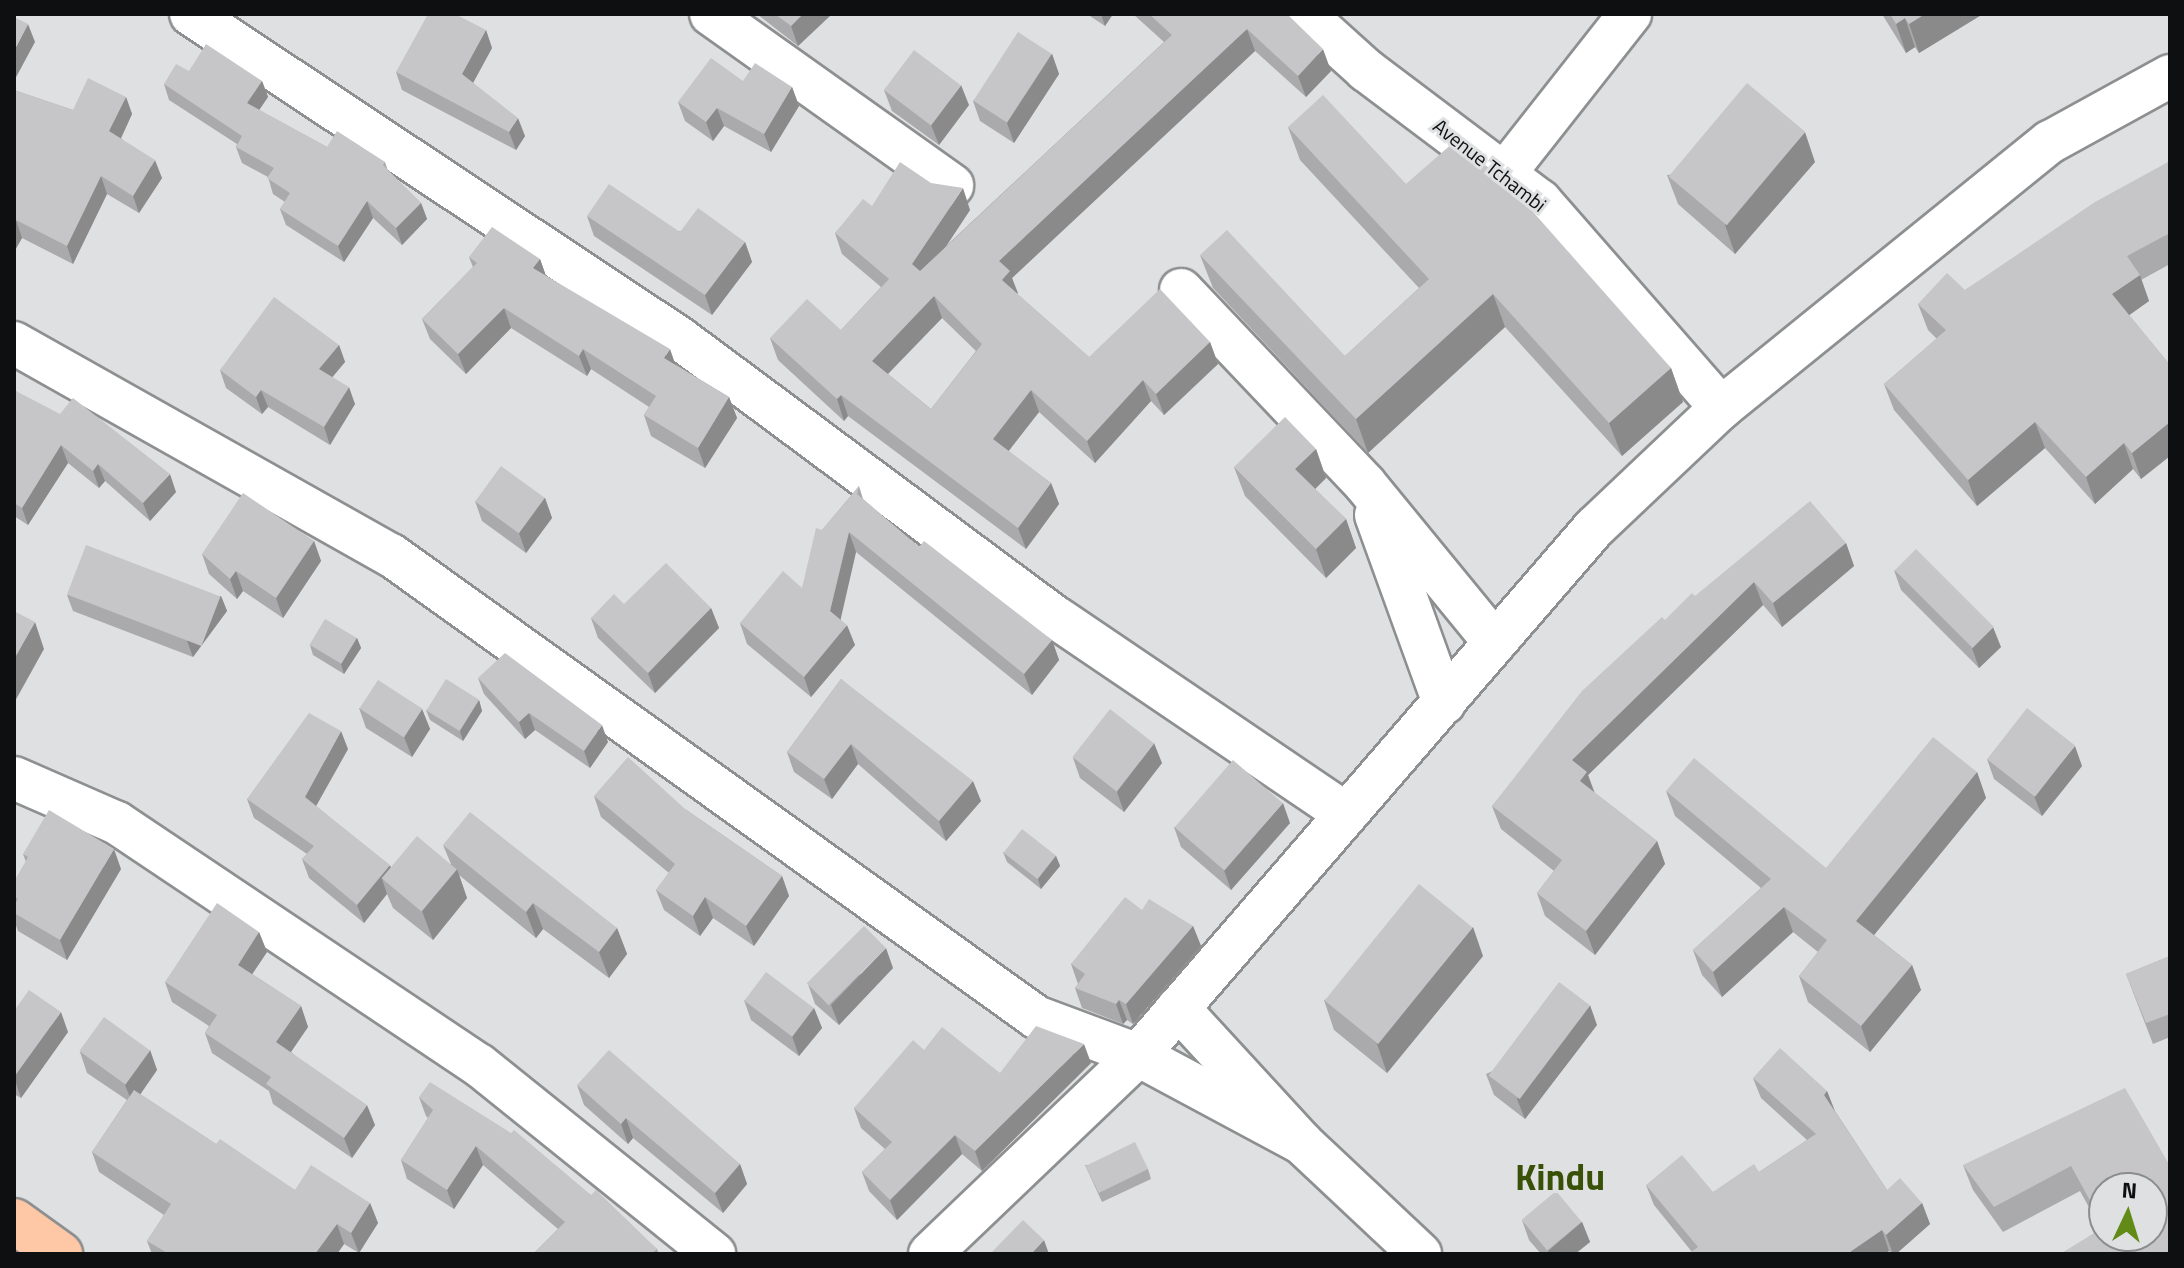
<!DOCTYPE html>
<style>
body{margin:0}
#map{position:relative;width:2184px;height:1268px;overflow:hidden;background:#dee0e1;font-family:"Titillium Web",sans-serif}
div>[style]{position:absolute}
.roads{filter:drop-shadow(2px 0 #8d8f90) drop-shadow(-2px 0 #8d8f90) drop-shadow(0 2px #8d8f90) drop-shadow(0 -2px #8d8f90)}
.minor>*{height:42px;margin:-21px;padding:0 21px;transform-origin:21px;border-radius:21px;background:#fff}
.major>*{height:44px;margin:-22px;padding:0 22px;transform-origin:22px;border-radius:22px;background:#fec7a5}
.wall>*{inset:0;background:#aaa9ab}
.shaded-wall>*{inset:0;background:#8b8a8b}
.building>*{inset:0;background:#c6c5c7;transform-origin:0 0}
span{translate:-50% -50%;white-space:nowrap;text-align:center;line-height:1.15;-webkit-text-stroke:6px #dee0e1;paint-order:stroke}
.street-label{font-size:20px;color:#0e0f10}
.town-label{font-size:36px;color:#385107;font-weight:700}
.frame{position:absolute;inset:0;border:16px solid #0e0f10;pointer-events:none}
.north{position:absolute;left:2088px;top:1172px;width:80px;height:80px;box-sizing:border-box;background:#dee0e1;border:2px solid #8b8c8d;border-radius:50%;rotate:4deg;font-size:22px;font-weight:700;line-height:32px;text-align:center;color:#0e0f10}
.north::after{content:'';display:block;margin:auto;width:28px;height:36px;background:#618a16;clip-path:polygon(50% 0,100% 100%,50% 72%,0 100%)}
</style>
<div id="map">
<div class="roads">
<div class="minor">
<div style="left:191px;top:14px;width:586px;rotate:33.58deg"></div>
<div style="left:679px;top:338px;width:472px;rotate:36.6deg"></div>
<div style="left:1058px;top:619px;width:348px;rotate:34.1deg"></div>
<div style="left:711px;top:14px;width:296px;rotate:35.4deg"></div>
<div style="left:1304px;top:14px;width:84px;rotate:42.1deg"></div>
<div style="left:1366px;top:70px;width:218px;rotate:37deg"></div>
<div style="left:1540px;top:201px;width:275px;rotate:48.8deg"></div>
<div style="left:1504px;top:174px;width:204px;rotate:-51.8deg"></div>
<div style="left:1181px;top:290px;width:267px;rotate:46.5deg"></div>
<div style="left:1365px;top:484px;width:205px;rotate:50.7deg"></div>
<div style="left:14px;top:343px;width:433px;rotate:29.4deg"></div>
<div style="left:391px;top:555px;width:793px;rotate:35.61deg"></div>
<div style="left:1036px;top:1017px;width:109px;rotate:20.4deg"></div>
<div style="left:1138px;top:1055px;width:186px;rotate:28.2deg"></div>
<div style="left:1376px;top:515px;width:200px;rotate:70.1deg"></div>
<div style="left:14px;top:778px;width:112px;rotate:23.6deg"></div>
<div style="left:117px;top:823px;width:435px;rotate:33.8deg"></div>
<div style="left:479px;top:1065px;width:302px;rotate:38.8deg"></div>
<div style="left:1178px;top:1008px;width:183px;rotate:47.4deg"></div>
<div style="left:1302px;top:1143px;width:162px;rotate:43.2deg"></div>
<div style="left:930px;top:1254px;width:288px;rotate:-43.7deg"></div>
<div style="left:1138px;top:1055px;width:697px;rotate:-49.13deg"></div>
<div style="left:1594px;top:528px;width:175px;rotate:-43.4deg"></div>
<div style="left:1721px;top:408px;width:423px;rotate:-39deg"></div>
<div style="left:2050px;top:142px;width:137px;rotate:-28.8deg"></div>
</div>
<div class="major">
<div style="left:14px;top:1221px;width:57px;rotate:35.7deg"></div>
</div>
</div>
<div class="wall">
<div style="clip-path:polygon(757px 14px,832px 14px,798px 46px)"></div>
<div style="clip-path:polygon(1087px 14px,1113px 14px,1105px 26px)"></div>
<div style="clip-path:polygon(evenodd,1133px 14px,1287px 14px,1331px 71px,1306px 97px,1255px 51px,1012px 278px,1017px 294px,1089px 357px,1210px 342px,1218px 364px,1164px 415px,1151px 401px,1095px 463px,1039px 412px,1008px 451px,1051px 483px,1059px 504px,1026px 549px,848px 416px,844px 421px,778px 360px,770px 338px,841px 330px,881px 287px,842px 254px,835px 233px,872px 206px,970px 210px,946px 246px,1164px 42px,1133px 14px,942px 318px,976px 351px,931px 409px,888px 374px,942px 318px)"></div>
<div style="clip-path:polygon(1882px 14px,1983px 14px,1919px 53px,1915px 47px,1906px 53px)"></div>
<div style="clip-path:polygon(486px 30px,492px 48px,473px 83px,525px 136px,516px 150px,402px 90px,396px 72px)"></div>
<div style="clip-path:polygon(1052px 54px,1059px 74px,1014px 143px,980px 121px,973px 101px)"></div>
<div style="clip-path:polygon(189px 71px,262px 81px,268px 97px,259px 110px,327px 147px,385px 162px,388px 171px,421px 203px,427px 219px,402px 245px,373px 218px,344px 262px,286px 225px,280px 209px,285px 202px,273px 194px,268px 177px,242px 163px,236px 147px,237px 144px,169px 100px,164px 84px)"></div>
<div style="clip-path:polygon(743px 81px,792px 87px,799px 106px,771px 152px,724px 126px,713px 141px,685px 121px,678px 102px)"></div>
<div style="clip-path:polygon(14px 90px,73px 110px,126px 97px,132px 114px,121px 138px,162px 178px,139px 213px,107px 194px,73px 264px,22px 238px,14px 252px)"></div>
<div style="clip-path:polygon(884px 90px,969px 105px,939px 145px,892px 111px)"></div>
<div style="clip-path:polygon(1288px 127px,1406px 184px,1671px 368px,1683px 402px,1622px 456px,1505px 327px,1368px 453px,1213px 288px,1200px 255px,1345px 356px,1419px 288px,1300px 160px)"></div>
<div style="clip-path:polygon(2170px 161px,2170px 264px,2141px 280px,2149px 301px,2129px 315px,2170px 365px,2170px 456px,2141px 479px,2133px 469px,2095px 504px,2045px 448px,1977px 506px,1894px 410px,1884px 384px,1937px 339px,1928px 330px,1918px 304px,1965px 290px)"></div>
<div style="clip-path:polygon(1815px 162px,1735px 254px,1678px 204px,1667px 175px)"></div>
<div style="clip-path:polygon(587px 216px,745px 242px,752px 262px,712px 315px,594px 236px)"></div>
<div style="clip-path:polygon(469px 257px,540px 259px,546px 276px,676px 365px,729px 397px,737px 418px,705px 468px,651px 436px,644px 415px,649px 407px,591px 369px,587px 376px,511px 328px,466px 374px,430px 339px,422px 319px,473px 267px)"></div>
<div style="clip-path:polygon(339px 345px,345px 362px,332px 377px,355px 404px,330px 445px,268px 407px,262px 414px,226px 388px,220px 370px)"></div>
<div style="clip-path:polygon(14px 390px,176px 492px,150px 521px,105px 481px,99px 488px,68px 463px,28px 525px,14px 516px)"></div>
<div style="clip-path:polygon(1316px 449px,1326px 478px,1315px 489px,1346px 519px,1356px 548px,1326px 578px,1245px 496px,1234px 467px)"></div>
<div style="clip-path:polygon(859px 486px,863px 499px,919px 547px,1052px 640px,1059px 660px,1032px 695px,856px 552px,840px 619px,855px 645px,811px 697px,747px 644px,740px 623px,802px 588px,822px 530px)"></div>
<div style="clip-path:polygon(545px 498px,552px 518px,526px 553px,482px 521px,475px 501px)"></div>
<div style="clip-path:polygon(314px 541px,321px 561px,283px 618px,243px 591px,237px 599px,209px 574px,202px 554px)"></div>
<div style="clip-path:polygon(1846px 543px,1854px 566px,1782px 627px,1763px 605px,1588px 775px,1595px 793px,1657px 841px,1665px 864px,1595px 955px,1545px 916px,1537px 893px,1554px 871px,1501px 829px,1492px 806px,1695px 596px)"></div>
<div style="clip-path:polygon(1894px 570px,2001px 647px,1979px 668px,1901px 590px)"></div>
<div style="clip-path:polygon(67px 595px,221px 596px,227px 611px,193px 657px,73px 611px)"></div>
<div style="clip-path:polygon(624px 604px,711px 608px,719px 628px,655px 693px,598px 638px,591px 618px)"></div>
<div style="clip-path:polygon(357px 638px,361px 648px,344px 674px,313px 655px,310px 645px)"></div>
<div style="clip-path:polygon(478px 678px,608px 742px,590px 768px,535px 730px,525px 739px,484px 694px)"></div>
<div style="clip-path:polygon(841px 679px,981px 801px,946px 841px,858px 764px,832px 799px,794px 772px,787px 752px)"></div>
<div style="clip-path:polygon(479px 700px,482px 711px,463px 741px,430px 720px,426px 710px)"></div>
<div style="clip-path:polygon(359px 708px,422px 709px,430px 729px,412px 757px,366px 728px)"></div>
<div style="clip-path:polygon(348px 749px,316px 806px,391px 868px,451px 864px,443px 845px,617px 928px,627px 954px,609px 978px,543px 929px,536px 938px,459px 875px,467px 898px,433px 940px,393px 908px,387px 894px,364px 923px,309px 878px,302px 859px,307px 854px,254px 818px,247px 799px)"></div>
<div style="clip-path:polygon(1073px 758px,1162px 763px,1124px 812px,1080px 778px)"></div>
<div style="clip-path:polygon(1987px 759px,2082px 766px,2042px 816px,1994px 779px)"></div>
<div style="clip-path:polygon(1977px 772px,1986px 798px,1874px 935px,1912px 965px,1921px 990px,1870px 1052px,1808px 1002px,1799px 976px,1818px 952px,1793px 932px,1722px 997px,1702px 975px,1693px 950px,1761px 888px,1675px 816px,1666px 791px,1826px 868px)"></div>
<div style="clip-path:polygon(594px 796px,685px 809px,782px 876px,789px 896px,754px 946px,713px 918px,700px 936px,664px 910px,656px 890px,669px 873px,601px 817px)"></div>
<div style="clip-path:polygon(1290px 823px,1231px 890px,1181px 847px,1174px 827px)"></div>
<div style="clip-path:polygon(1003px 852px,1056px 856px,1060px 866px,1041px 889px,1007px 862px)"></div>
<div style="clip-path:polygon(23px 854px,121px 869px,67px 960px,18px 931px,14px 920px,14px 882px,26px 862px)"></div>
<div style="clip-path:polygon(1142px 910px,1193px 926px,1201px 946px,1133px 1024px,1127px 1020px,1123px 1024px,1082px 1008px,1075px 988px,1078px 984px,1071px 964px)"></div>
<div style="clip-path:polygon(259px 932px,267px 952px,252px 974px,301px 1006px,308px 1027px,291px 1052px,375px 1125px,352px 1158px,273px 1104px,269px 1091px,212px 1053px,205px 1033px,209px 1026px,172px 1002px,165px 982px)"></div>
<div style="clip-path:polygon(1483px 956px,1387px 1073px,1334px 1030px,1324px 1000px)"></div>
<div style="clip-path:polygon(2170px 956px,2170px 1037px,2153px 1044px,2126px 974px)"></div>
<div style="clip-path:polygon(893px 968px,839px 1025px,815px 1004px,808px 984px)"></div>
<div style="clip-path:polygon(744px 1000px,814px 1008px,822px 1028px,799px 1056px,751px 1020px)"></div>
<div style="clip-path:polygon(14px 1011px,68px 1032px,21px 1098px,14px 1094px)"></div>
<div style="clip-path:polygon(1597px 1025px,1525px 1119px,1494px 1095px,1486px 1074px)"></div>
<div style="clip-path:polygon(150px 1050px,157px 1070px,140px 1094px,216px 1144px,295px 1190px,370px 1203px,378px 1223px,359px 1253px,344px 1244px,337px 1254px,152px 1254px,147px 1241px,164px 1215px,99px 1172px,92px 1152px,127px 1100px,87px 1073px,80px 1052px)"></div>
<div style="clip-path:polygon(924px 1050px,1000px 1073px,1091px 1063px,982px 1171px,962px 1154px,897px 1220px,869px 1191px,862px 1172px,885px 1149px,861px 1128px,854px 1108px)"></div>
<div style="clip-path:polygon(1753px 1078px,1827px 1091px,1835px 1111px,1887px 1190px,1922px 1203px,1930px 1224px,1896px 1254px,1892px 1254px,1889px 1251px,1692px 1252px,1654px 1205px,1646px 1185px,1713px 1192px,1759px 1172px,1807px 1140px,1761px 1098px)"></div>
<div style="clip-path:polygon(577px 1085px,740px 1164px,747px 1184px,723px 1213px,633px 1138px,628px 1144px,584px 1105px)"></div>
<div style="clip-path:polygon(419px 1097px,591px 1195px,657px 1249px,659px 1254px,533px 1254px,558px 1229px,483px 1165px,454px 1209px,407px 1179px,401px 1160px,428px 1118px,426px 1116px)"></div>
<div style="clip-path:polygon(1085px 1165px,1148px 1169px,1151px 1179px,1102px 1202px)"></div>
<div style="clip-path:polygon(1963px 1165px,2170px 1166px,2170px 1254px,2101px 1229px,2080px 1191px,2003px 1232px,1973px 1190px)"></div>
<div style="clip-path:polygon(1522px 1220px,1582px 1222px,1590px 1242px,1575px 1254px,1541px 1254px,1529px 1240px)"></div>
</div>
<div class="shaded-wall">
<div style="clip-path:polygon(803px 14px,832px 14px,798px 46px,791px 26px)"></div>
<div style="clip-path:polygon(1101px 14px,1113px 14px,1105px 26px)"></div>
<div style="clip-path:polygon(1925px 14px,1983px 14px,1919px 53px,1909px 24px)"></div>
<div style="clip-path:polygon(1905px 18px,1915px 47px,1906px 53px,1896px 24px)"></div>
<div style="clip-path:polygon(28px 24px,35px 42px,14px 81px,14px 51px)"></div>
<div style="clip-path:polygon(1247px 29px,1255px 51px,1012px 278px,1018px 293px,1010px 301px,1002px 280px,999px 261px)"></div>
<div style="clip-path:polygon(486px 30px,492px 48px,468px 92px,462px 74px)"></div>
<div style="clip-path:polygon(1323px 49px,1331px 71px,1306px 97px,1298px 76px)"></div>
<div style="clip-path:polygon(1052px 54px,1059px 74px,1014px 143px,1007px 123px)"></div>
<div style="clip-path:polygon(262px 81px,268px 97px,253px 119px,247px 103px)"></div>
<div style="clip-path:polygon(961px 85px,969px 105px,939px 145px,931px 125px)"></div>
<div style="clip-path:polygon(792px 87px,799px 106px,771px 152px,764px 134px)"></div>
<div style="clip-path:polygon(126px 97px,132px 114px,116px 149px,109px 131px)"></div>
<div style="clip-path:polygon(717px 108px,724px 126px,713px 141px,706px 122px)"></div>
<div style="clip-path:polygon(518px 118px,525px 136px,516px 150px,509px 132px)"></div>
<div style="clip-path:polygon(1805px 132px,1815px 162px,1735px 254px,1725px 225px)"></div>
<div style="clip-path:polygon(155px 160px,162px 178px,139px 213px,133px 196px)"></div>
<div style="clip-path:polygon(101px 176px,107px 194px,73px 264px,67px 246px)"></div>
<div style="clip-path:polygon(963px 188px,970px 210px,920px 286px,912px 264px)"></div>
<div style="clip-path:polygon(367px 201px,373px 218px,344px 262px,338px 246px)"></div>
<div style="clip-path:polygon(421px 203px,427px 219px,402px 245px,396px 228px)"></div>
<div style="clip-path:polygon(16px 220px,22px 238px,14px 252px,14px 223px)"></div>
<div style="clip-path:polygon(745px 242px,752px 262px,712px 315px,705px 295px)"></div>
<div style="clip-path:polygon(540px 259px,547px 279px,533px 268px)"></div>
<div style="clip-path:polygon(2140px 275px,2149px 301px,2121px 321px,2112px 294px)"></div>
<div style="clip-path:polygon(1493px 294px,1505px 327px,1368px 453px,1356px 419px)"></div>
<div style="clip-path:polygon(934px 296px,942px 318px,880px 382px,872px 361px)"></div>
<div style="clip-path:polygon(504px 308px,511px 328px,466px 374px,458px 354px)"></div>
<div style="clip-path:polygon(1210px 342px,1218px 364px,1164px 415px,1156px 394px)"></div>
<div style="clip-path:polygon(339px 345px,345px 362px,325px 386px,319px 369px)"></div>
<div style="clip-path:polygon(583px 349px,591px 369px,587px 376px,579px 356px)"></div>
<div style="clip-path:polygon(670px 349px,677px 369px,664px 358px)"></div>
<div style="clip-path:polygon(1671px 368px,1683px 402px,1622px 456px,1609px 423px)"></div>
<div style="clip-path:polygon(1143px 380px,1151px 401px,1095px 463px,1087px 441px)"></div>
<div style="clip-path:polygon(349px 387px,355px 404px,330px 445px,324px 427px)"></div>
<div style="clip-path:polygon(261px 390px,268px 407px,262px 414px,256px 397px)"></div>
<div style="clip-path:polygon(1031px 390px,1039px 412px,1001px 461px,993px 439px)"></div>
<div style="clip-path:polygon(841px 395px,848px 416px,844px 421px,837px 399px)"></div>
<div style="clip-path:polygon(729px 397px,737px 418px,705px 468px,698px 448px)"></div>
<div style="clip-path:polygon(2035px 422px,2045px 448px,1977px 506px,1968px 480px)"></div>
<div style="clip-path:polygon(2170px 422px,2170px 456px,2141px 479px,2132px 453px)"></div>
<div style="clip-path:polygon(2124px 443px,2133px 469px,2095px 504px,2086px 477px)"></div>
<div style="clip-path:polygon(61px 445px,68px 463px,28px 525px,22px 508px)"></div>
<div style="clip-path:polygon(1316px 449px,1326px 478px,1306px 498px,1295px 469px)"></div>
<div style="clip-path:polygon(98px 464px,105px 481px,99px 488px,93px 471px)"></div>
<div style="clip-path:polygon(170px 474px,176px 492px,150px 521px,143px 503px)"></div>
<div style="clip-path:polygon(1051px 483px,1059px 504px,1026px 549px,1018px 528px)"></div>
<div style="clip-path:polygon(545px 498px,552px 518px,526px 553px,519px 533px)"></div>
<div style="clip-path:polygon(1346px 519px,1356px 548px,1326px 578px,1316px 549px)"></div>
<div style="clip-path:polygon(849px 532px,856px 552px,838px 631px,830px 611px)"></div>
<div style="clip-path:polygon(314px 541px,321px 561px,283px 618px,276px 598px)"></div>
<div style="clip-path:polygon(1846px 543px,1854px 566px,1782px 627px,1773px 603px)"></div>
<div style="clip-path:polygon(236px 571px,243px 591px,237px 599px,230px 579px)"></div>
<div style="clip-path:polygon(1754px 582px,1763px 605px,1588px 775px,1595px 795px,1588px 805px,1572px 760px)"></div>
<div style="clip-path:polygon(221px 596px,227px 611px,193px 657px,187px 641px)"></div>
<div style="clip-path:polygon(711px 608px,719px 628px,655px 693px,648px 673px)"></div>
<div style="clip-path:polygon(35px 622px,44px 649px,14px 703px,14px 659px)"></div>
<div style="clip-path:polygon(847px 625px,855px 645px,811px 697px,804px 677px)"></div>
<div style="clip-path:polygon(1993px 627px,2001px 647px,1979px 668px,1972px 648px)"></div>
<div style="clip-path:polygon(357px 638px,361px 648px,344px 674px,341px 664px)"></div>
<div style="clip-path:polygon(1052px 640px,1059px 660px,1032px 695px,1024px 674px)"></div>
<div style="clip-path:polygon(479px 700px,482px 711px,463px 741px,460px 731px)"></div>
<div style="clip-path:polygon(422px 709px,430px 729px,412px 757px,404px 737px)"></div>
<div style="clip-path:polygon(529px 713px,535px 730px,525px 739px,519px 722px)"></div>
<div style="clip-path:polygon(602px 725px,608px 742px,590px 768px,584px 751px)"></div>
<div style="clip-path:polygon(341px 731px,348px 749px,311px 815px,305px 797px)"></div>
<div style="clip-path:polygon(1154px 743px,1162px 763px,1124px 812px,1117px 792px)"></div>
<div style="clip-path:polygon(851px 744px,858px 764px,832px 799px,824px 779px)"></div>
<div style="clip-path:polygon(2075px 746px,2082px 766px,2042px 816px,2034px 796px)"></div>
<div style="clip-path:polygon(1977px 772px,1986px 798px,1865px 946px,1856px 921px)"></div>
<div style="clip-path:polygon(973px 781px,981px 801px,946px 841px,939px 821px)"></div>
<div style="clip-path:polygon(1283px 803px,1290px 823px,1231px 890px,1224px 870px)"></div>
<div style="clip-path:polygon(1657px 841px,1665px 864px,1595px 955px,1586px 931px)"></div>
<div style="clip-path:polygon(114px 849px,121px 869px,67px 960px,60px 940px)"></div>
<div style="clip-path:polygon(1056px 856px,1060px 866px,1041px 889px,1038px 879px)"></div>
<div style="clip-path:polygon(390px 865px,396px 883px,382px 879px,387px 894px,364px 923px,357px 905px)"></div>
<div style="clip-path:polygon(457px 869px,467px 898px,433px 940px,422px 911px)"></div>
<div style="clip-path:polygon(782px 876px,789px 896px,754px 946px,746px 926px)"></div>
<div style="clip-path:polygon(705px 897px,713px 918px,700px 936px,693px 916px)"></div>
<div style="clip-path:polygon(533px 903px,543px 929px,536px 938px,526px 912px)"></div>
<div style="clip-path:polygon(1784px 907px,1793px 932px,1722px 997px,1713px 972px)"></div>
<div style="clip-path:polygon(1193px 926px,1201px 946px,1133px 1024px,1126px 1004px)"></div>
<div style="clip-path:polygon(1473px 927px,1483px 956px,1387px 1073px,1377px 1044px)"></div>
<div style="clip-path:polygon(617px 928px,627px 954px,609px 978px,599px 952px)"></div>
<div style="clip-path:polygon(259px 932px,267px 952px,245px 985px,238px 965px)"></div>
<div style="clip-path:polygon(886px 948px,893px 968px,839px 1025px,831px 1005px)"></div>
<div style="clip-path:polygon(1912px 965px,1921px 990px,1870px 1052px,1861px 1026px)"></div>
<div style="clip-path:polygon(1119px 1000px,1127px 1020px,1123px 1024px,1116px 1004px)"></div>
<div style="clip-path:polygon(1590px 1005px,1597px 1025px,1525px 1119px,1517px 1099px)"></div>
<div style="clip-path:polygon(301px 1006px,308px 1027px,284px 1062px,276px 1042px)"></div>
<div style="clip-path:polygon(814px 1008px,822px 1028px,799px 1056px,792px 1036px)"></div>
<div style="clip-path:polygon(61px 1012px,68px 1032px,21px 1098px,14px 1077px)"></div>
<div style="clip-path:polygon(1084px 1044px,1091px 1063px,982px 1171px,975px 1151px)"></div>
<div style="clip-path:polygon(150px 1050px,157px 1070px,133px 1105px,125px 1085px)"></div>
<div style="clip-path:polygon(1827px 1091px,1835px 1112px,1824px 1095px)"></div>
<div style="clip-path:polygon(367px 1105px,375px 1125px,352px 1158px,344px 1138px)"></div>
<div style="clip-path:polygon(626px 1118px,633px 1138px,628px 1144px,621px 1124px)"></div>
<div style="clip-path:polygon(955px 1135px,962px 1154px,897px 1220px,890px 1200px)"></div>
<div style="clip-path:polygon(476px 1146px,483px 1165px,454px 1209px,447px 1190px)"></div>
<div style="clip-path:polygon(740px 1164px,747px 1184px,723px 1213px,715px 1193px)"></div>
<div style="clip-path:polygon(370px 1203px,378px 1223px,359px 1253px,351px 1233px)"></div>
<div style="clip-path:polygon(1922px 1203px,1930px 1224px,1896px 1254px,1893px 1254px,1886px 1235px)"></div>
<div style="clip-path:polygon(1582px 1222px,1590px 1242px,1575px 1254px,1549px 1254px,1548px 1251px)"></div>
<div style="clip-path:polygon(337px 1224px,344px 1244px,337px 1254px,315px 1254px)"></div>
<div style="clip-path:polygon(1882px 1230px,1889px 1251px,1885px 1254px,1847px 1254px)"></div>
<div style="clip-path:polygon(1044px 1240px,1049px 1254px,1031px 1254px)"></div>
</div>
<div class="building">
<div style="clip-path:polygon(428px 14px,455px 14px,486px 30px,462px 74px,518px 118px,509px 132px,396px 72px)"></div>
<div style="clip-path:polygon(775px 14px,803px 14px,791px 26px)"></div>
<div style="clip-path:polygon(evenodd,1149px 14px,1287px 14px,1323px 49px,1298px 76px,1247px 29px,999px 261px,1010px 271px,1002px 280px,1089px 357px,1160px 289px,1210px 342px,1156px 394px,1143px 380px,1087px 441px,1031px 390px,993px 439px,1051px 483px,1018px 528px,841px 395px,837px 399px,770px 338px,807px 299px,841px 330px,889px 279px,835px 233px,863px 199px,872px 206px,900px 162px,931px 183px,963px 188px,912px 264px,920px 271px,1172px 35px,1149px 14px,934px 296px,982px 344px,931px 409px,872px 361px,934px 296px)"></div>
<div style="clip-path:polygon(1890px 14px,1925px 14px,1909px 24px,1905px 18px,1896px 24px)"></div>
<div style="clip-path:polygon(14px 17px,28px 24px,14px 51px)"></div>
<div style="left:1018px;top:32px;width:40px;height:82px;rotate:33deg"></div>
<div style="clip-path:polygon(206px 44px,262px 81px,247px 103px,327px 147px,337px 131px,385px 162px,383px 165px,421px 203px,396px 228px,367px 201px,338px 246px,280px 209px,290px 193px,267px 178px,274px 168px,236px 147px,242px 136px,164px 84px,176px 64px,189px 71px)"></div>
<div style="left:914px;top:50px;width:59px;height:50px;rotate:37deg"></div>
<div style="clip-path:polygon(711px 58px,743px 81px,755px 63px,792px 87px,764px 134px,717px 108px,706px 122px,678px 102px)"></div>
<div style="clip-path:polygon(88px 78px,126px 97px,109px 131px,155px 160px,133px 196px,101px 176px,67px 246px,16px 220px,14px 223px,14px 90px,73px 110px)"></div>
<div style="left:1747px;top:83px;width:76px;height:122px;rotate:40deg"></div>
<div style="clip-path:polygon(1323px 95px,1406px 184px,1454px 142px,1504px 179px,1671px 368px,1609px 423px,1493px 294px,1356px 419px,1200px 255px,1227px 230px,1345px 356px,1429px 279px,1288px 127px)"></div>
<div style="clip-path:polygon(2170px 161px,2170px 233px,2127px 256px,2140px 275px,2112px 294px,2170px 365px,2170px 422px,2132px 453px,2124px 443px,2086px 477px,2035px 422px,1968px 480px,1884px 384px,1946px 330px,1918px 304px,1947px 273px,1965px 290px,2095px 202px)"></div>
<div style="clip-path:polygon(609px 184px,680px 232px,698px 208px,745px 242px,705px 295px,587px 216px)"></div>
<div style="clip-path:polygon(492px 227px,540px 259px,533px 268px,670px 349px,664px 358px,729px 397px,698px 448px,644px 415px,656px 396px,583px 349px,579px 356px,504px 308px,458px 354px,422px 319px,477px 263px,469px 257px)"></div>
<div style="clip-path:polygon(274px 297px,339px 345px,319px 369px,349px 387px,324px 427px,261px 390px,256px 397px,220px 370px)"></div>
<div style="clip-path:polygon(14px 390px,60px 414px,73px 398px,170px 474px,143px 503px,98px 464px,93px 471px,61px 445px,22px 508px,14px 503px)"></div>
<div style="clip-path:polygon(1285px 417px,1316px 449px,1295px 469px,1346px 519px,1316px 549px,1234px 467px)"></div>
<div style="left:501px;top:466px;width:54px;height:44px;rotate:36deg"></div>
<div style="clip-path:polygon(859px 486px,857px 494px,919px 547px,924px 541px,1052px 640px,1024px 674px,849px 532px,830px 611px,847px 625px,804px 677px,740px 623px,783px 571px,802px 588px,816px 528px,822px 530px)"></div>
<div style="clip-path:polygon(243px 493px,314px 541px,276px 598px,236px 571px,230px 579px,202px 554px)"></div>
<div style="clip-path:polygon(1810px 501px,1846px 543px,1773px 603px,1754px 582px,1572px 760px,1587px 772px,1580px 781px,1657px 841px,1586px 931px,1537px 893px,1562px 860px,1492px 806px,1582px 691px,1662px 617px,1665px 620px,1692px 593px,1695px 596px)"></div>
<div style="left:86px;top:545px;width:144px;height:53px;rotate:21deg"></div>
<div style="left:1916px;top:549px;width:110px;height:30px;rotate:45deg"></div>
<div style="clip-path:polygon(666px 563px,711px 608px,648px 673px,591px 618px,614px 594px,624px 604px)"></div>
<div style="clip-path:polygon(14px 611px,35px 622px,14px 659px)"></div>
<div style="left:325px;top:619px;width:37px;height:30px;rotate:31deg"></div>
<div style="clip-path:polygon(505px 653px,602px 725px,584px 751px,529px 713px,519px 722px,478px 678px)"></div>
<div style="left:446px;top:679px;width:39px;height:37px;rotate:32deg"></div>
<div style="clip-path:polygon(841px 679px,973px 781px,939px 821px,851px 744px,824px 779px,787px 752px)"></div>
<div style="left:378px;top:680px;width:53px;height:34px;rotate:33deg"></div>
<div style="left:2027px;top:708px;width:61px;height:65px;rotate:38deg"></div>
<div style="left:1110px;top:709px;width:56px;height:61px;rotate:38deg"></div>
<div style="clip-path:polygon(309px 713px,341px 731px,305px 797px,390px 865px,357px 905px,302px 859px,314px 846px,247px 799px)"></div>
<div style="clip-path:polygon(1933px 737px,1977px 772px,1856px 921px,1912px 965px,1861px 1026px,1799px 976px,1827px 940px,1784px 907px,1713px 972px,1693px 950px,1771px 879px,1666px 791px,1694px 758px,1826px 868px)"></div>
<div style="clip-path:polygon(628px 757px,685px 809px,782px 876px,746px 926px,705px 897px,693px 916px,656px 890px,675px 864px,594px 796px)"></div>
<div style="left:1233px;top:760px;width:66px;height:89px;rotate:41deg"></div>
<div style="clip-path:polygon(49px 810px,114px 849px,60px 940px,14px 913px,14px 905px,18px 899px,14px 896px,14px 882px,28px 857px,23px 854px)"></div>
<div style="clip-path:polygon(470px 812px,617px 928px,599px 952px,533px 903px,526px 912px,443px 845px)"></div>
<div style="left:1022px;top:829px;width:43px;height:30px;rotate:38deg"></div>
<div style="left:417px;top:836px;width:52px;height:55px;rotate:40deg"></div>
<div style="left:1419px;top:884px;width:69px;height:150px;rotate:39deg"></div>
<div style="clip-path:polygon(1125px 897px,1142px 910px,1149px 899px,1193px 926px,1126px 1004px,1119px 1000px,1116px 1004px,1075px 988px,1085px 974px,1071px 964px)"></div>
<div style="clip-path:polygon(217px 903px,259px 932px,238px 965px,301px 1006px,276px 1042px,367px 1105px,344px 1138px,266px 1084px,271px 1077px,205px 1033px,217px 1015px,165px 982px)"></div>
<div style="left:864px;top:926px;width:31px;height:81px;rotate:45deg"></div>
<div style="clip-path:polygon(2170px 956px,2170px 1014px,2146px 1023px,2126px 974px)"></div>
<div style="left:766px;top:972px;width:60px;height:36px;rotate:37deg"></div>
<div style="left:1559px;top:982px;width:39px;height:117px;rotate:37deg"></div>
<div style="clip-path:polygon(29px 990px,61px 1012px,14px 1077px,14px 1011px)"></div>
<div style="left:104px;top:1017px;width:57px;height:42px;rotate:36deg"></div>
<div style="clip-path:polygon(1036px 1026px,1084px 1044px,975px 1151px,955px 1135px,890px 1200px,862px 1172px,892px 1142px,854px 1108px,913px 1040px,924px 1050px,942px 1027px,1000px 1073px)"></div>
<div style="clip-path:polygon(1780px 1048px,1827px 1091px,1824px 1095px,1887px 1190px,1900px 1178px,1922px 1203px,1886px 1235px,1882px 1230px,1847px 1254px,1688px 1254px,1698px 1247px,1646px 1185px,1682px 1155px,1713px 1192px,1754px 1164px,1759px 1172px,1816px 1134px,1753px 1078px)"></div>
<div style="clip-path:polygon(609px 1050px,740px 1164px,715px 1193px,626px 1118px,621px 1124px,577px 1085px)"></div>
<div style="clip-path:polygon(430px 1082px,511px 1133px,514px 1130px,591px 1195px,596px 1190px,657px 1249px,651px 1254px,533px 1254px,565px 1222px,476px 1146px,447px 1190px,401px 1160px,433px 1110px,419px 1097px)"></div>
<div style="clip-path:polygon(2125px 1088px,2170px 1166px,2170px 1254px,2060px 1254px,2104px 1227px,2104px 1236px,2152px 1236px,2152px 1188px,2104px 1188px,2104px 1226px,2071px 1166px,1994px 1207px,1963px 1165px)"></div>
<div style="clip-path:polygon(134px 1090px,216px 1144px,220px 1139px,295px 1190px,311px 1165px,370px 1203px,351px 1233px,337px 1224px,315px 1254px,169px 1254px,147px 1241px,171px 1204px,92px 1152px)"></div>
<div style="left:1135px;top:1142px;width:30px;height:55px;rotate:64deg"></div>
<div style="left:1556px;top:1191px;width:40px;height:45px;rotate:50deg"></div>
<div style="clip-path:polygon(1023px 1220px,1044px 1240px,1031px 1254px,990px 1254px)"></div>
</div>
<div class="street-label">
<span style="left:1490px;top:165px;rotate:38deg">Avenue Tchambi</span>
</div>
<div class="town-label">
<span style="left:1560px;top:1177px">Kindu</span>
</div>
<div class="frame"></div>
<div class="north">N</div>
</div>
